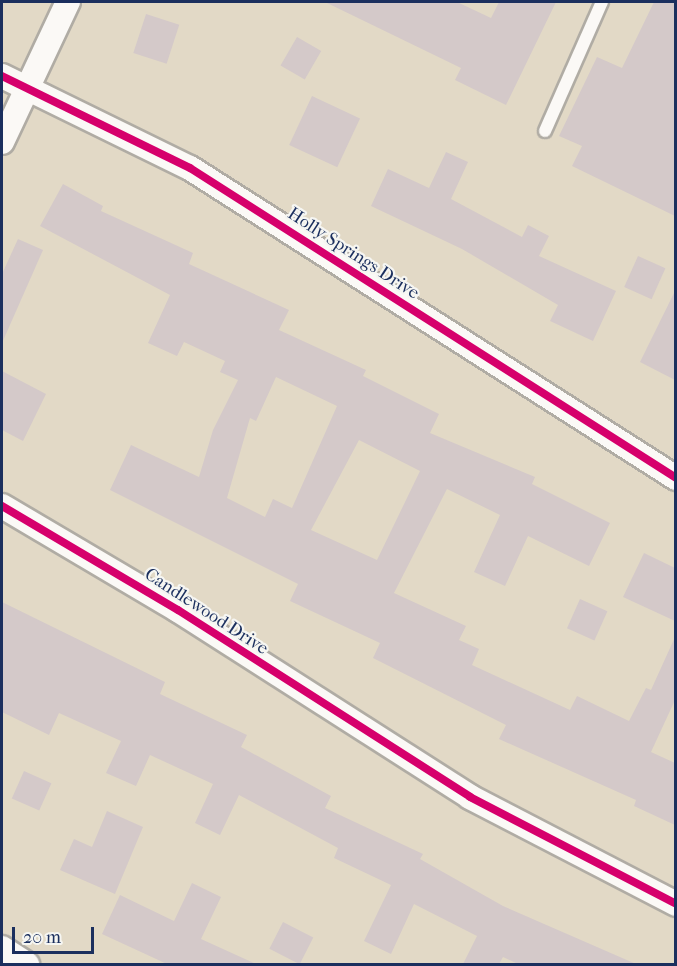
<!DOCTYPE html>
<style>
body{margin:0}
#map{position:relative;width:677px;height:966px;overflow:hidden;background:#e2d9c6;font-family:"IM FELL French Canon",serif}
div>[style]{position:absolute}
.building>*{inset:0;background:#d4c9c9;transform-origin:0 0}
.roads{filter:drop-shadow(2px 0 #b0aca4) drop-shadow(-2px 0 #b0aca4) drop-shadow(0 2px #b0aca4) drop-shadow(0 -2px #b0aca4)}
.service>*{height:12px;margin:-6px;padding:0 6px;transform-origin:6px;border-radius:6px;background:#fbf9f6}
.minor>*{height:24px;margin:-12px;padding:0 12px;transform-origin:12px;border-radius:12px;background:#fbf9f6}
.cycleway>*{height:8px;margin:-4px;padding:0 4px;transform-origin:4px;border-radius:4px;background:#d6006c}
span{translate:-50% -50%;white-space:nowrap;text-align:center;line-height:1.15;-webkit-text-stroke:4.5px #f6f6f2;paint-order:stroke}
.street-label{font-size:18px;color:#1b2f5e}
.frame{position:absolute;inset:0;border:3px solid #1b2f5e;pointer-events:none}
.scale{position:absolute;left:12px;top:927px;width:82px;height:27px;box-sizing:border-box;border:3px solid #1b2f5e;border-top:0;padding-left:8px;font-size:18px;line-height:21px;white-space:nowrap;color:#1b2f5e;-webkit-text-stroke:4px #f6f6f2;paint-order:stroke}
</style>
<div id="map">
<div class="building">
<div style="clip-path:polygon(325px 2px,457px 2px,491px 18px,499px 2px,556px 2px,506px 105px,455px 80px,461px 68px)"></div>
<div style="clip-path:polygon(654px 2px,675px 2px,675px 216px,572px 166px,582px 146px,559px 136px,597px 57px,622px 68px)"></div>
<div style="left:146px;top:14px;width:35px;height:41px;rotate:18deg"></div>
<div style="left:297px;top:37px;width:28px;height:33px;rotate:30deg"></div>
<div style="left:312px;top:96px;width:53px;height:54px;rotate:25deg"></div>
<div style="clip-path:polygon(446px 152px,468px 162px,451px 199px,522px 237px,528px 225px,549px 236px,539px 256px,616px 291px,593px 341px,550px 321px,558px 305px,462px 249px,371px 206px,388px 169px,429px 188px)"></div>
<div style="clip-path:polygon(evenodd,63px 184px,103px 206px,101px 211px,193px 253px,189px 264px,289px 310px,279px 330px,366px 370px,363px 376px,439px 414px,430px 433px,535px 477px,532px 484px,610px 523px,589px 566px,528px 536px,505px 586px,474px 572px,500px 515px,447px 489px,394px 593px,466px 626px,459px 640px,479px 649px,472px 665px,570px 710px,577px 696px,629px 721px,646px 688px,651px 690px,675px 637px,675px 700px,651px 752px,675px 763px,675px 825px,634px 806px,636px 800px,499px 739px,506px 725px,373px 658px,380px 643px,290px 601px,298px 584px,110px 490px,131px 445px,199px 477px,213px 430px,238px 380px,220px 372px,225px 361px,184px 342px,177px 356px,148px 343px,170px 295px,40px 226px,63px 184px,276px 377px,337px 406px,292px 508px,273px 499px,265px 517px,227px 498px,250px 418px,256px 421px,276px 377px,63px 184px,359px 440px,420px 471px,377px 560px,311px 530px,359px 440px)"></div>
<div style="clip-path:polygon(18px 239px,43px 250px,2px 343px,2px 274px)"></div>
<div style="left:638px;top:256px;width:30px;height:34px;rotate:24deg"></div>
<div style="clip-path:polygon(675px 291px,675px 380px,640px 362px)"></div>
<div style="clip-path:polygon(2px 371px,46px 394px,23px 441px,2px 430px)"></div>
<div style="clip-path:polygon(644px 553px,675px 568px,675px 621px,623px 597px)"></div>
<div style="left:580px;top:599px;width:30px;height:32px;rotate:24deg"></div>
<div style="clip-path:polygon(2px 602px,165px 682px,160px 694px,247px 735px,241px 747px,331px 796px,325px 808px,423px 854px,420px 859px,503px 906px,636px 964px,518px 964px,503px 957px,499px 964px,463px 964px,477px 936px,414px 904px,391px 954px,364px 941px,391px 885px,334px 858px,338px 848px,239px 795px,220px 835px,195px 823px,213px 784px,150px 755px,136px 786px,106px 773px,121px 741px,59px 713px,49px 735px,2px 712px)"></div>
<div style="left:24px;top:771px;width:30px;height:30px;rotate:24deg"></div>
<div style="clip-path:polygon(107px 811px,143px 827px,115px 894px,60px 870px,74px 839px,92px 847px)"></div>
<div style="clip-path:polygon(192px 883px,221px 897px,201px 939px,256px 964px,167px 964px,102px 934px,120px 895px,174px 921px)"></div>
<div style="left:283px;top:922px;width:34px;height:30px;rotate:27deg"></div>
</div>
<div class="roads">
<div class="service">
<div style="left:545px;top:131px;width:141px;rotate:-66.2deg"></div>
</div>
<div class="minor">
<div style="left:2px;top:76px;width:209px;rotate:26.1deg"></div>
<div style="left:190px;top:168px;width:576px;rotate:32.53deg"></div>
<div style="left:2px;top:142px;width:155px;rotate:-64.8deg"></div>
<div style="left:2px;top:506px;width:204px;rotate:30.6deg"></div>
<div style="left:178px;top:610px;width:347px;rotate:32.6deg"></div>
<div style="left:470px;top:797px;width:232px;rotate:27.4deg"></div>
<div style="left:2px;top:948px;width:30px;rotate:33deg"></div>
</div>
</div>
<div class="cycleway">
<div style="left:2px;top:76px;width:209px;rotate:26.1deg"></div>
<div style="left:190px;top:168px;width:576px;rotate:32.53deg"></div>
<div style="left:2px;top:506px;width:204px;rotate:30.6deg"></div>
<div style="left:178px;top:610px;width:347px;rotate:32.6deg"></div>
<div style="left:470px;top:797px;width:232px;rotate:27.4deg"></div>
</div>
<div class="street-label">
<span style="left:353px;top:254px;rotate:33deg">Holly Springs Drive</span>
<span style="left:206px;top:612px;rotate:33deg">Candlewood Drive</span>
</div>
<div class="frame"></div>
<div class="scale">20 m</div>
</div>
